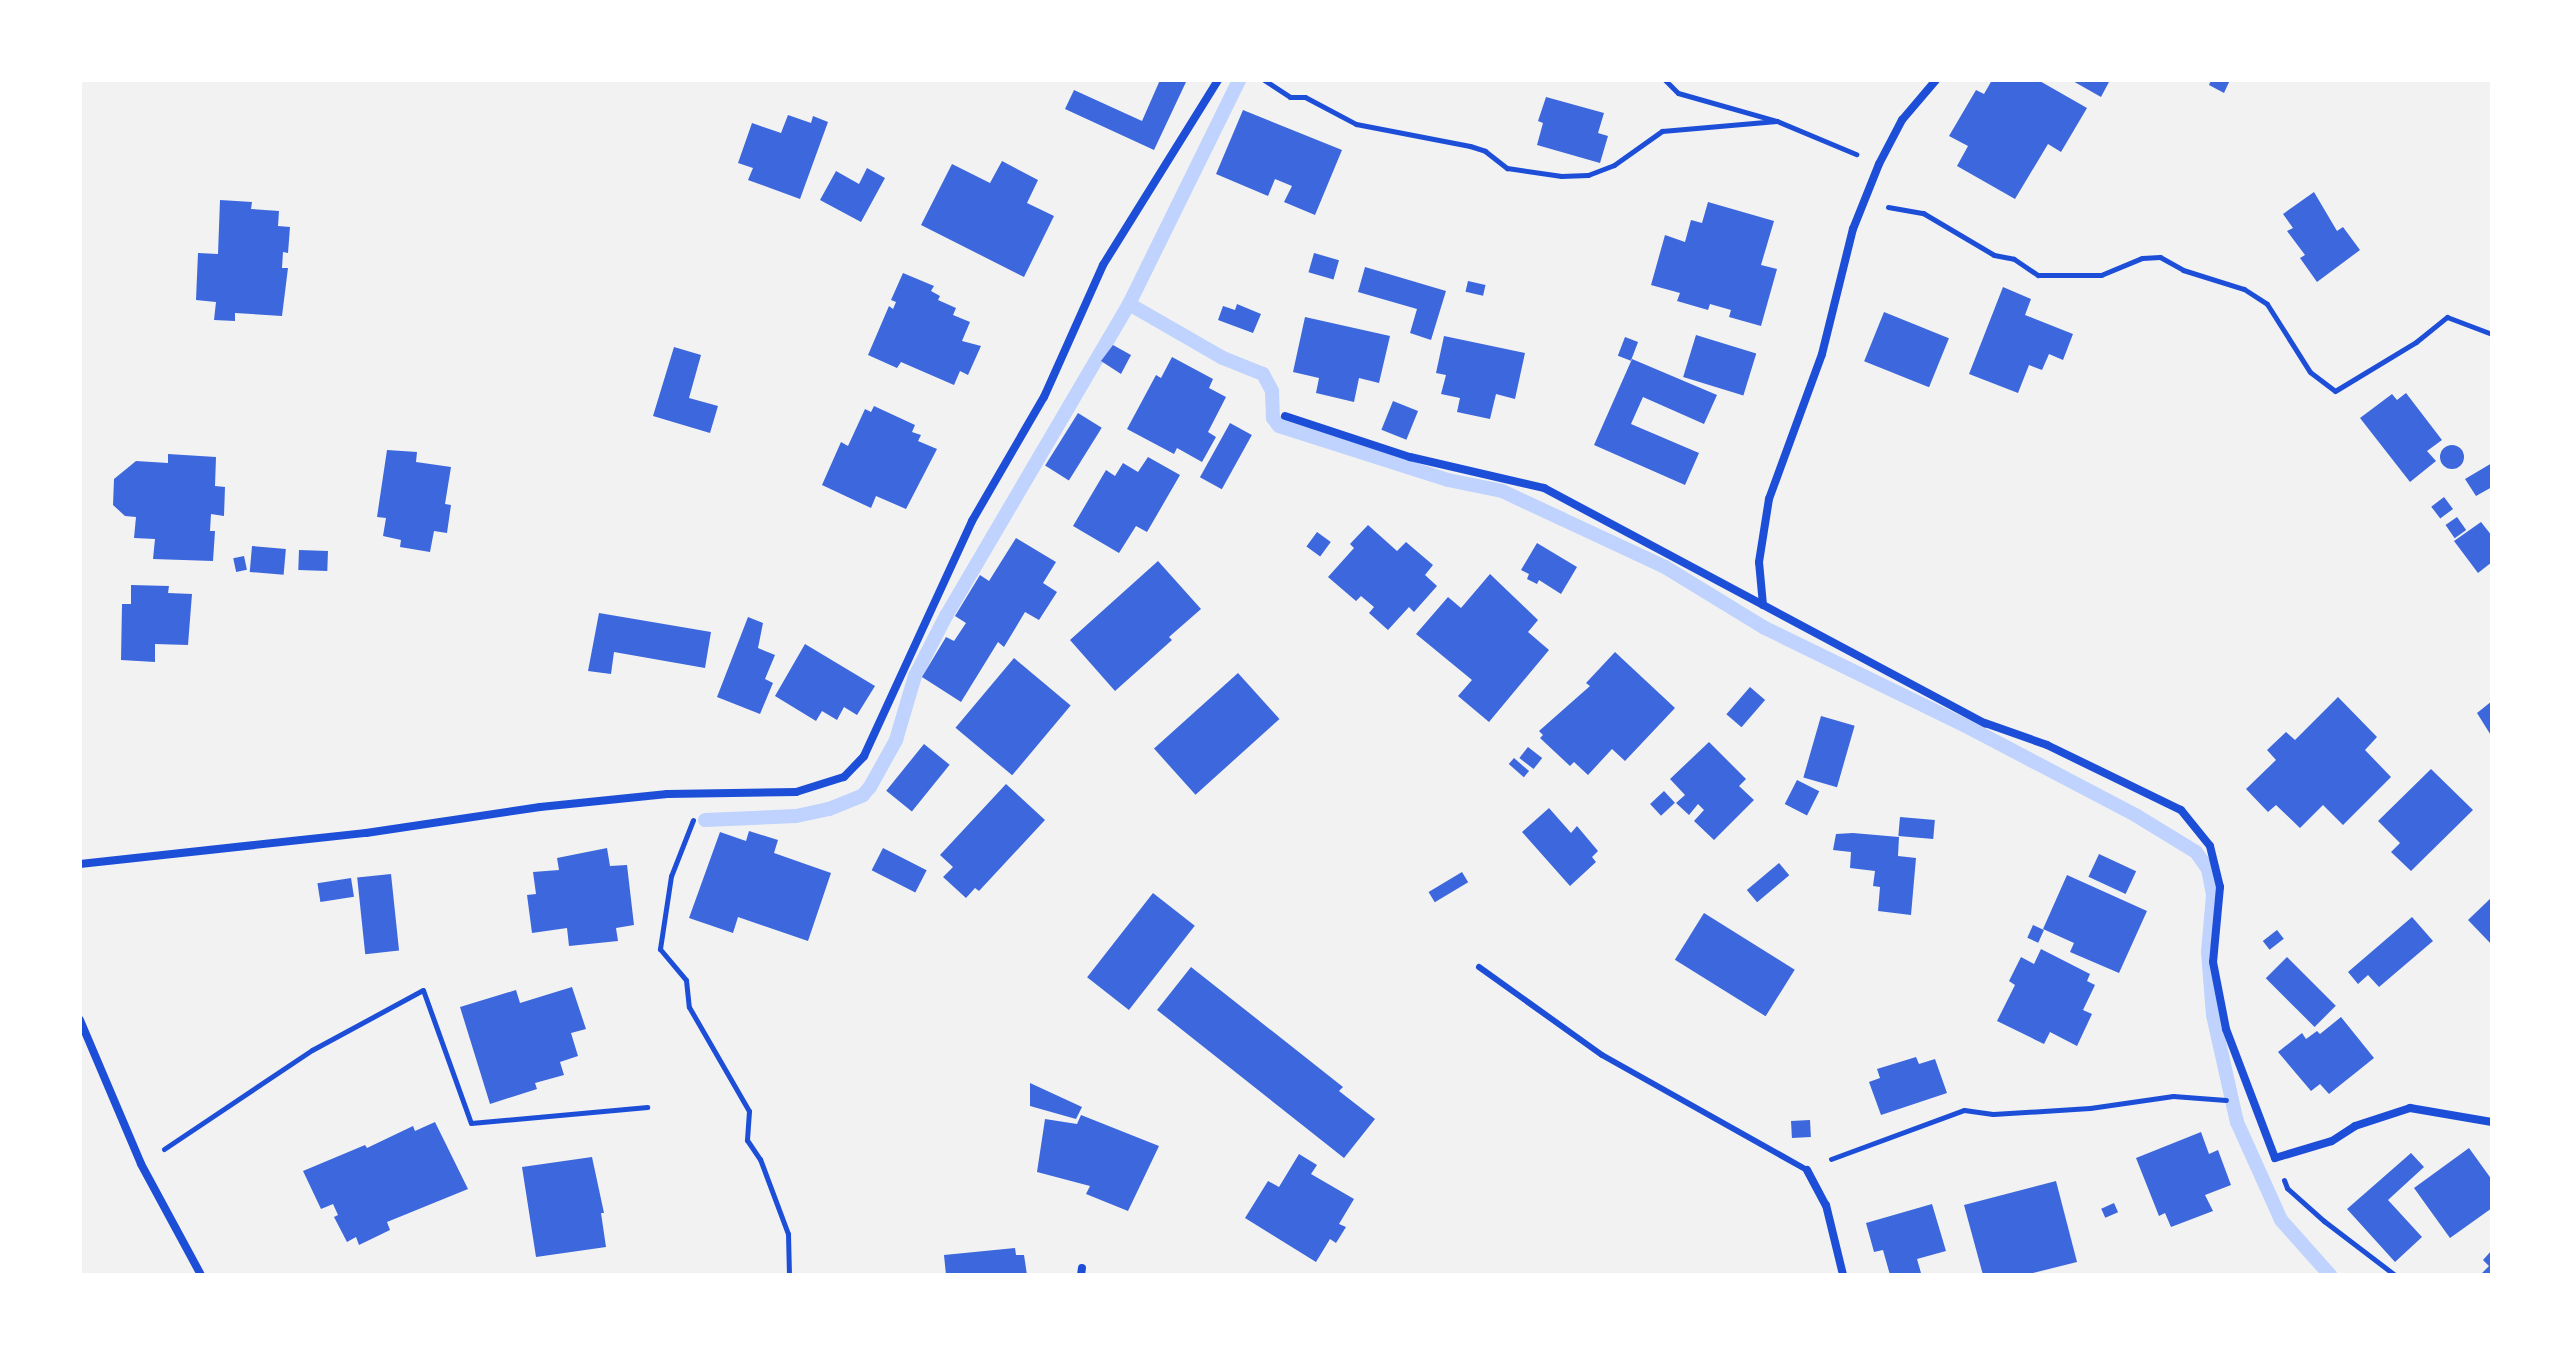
<!DOCTYPE html>
<style>
body{margin:0}
#map{position:relative;width:2572px;height:1355px;overflow:hidden;background:#f2f2f2;font-family:"IBM Plex Sans",sans-serif}
div>[style]{position:absolute}
.stream>*{height:14px;margin:-7px;padding:0 7px;transform-origin:7px;border-radius:7px;background:#bfd3fe}
.building>*{inset:0;background:#3d67dc;transform-origin:0 0}
.round{border-radius:50%}
.path>*{height:5px;margin:-2.5px;padding:0 2.5px;transform-origin:2.5px;border-radius:2.5px;background:#1d4ed8}
.service>*{height:6px;margin:-3px;padding:0 3px;transform-origin:3px;border-radius:3px;background:#1d4ed8}
.minor>*{height:8px;margin:-4px;padding:0 4px;transform-origin:4px;border-radius:4px;background:#1d4ed8}
span{translate:-50% -50%;white-space:nowrap;text-align:center;line-height:1.15;-webkit-text-stroke:8px #fff;paint-order:stroke}
.frame{position:absolute;inset:0;border:82px solid #fff;pointer-events:none}
</style>
<div id="map">
<div class="stream">
<div style="left:1129px;top:304px;width:108px;rotate:29.9deg"></div>
<div style="left:1223px;top:358px;width:43px;rotate:21.8deg"></div>
<div style="left:1263px;top:374px;width:19px;rotate:62deg"></div>
<div style="left:1272px;top:391px;width:27px;rotate:88deg"></div>
<div style="left:1273px;top:418px;width:10px;rotate:53deg"></div>
<div style="left:1279px;top:426px;width:177px;rotate:17.7deg"></div>
<div style="left:1448px;top:480px;width:55px;rotate:11.5deg"></div>
<div style="left:1502px;top:491px;width:66px;rotate:25deg"></div>
<div style="left:1562px;top:519px;width:114px;rotate:25deg"></div>
<div style="left:1665px;top:567px;width:117px;rotate:31.4deg"></div>
<div style="left:1765px;top:628px;width:221px;rotate:26deg"></div>
<div style="left:1964px;top:725px;width:195px;rotate:27.7deg"></div>
<div style="left:2137px;top:816px;width:69px;rotate:31.4deg"></div>
<div style="left:2196px;top:852px;width:21px;rotate:55deg"></div>
<div style="left:2208px;top:869px;width:26px;rotate:79deg"></div>
<div style="left:2213px;top:895px;width:57px;rotate:95deg"></div>
<div style="left:2208px;top:952px;width:63px;rotate:85.5deg"></div>
<div style="left:2213px;top:1015px;width:110px;rotate:77.4deg"></div>
<div style="left:2237px;top:1122px;width:107px;rotate:65.8deg"></div>
<div style="left:2281px;top:1220px;width:74px;rotate:48.3deg"></div>
<div style="left:705px;top:820px;width:91px;rotate:-2.5deg"></div>
<div style="left:796px;top:816px;width:34px;rotate:-12deg"></div>
<div style="left:829px;top:809px;width:37px;rotate:-22deg"></div>
<div style="left:863px;top:795px;width:11px;rotate:-49deg"></div>
<div style="left:870px;top:787px;width:54px;rotate:-61deg"></div>
<div style="left:896px;top:740px;width:67px;rotate:-73.5deg"></div>
<div style="left:915px;top:676px;width:68px;rotate:-62.7deg"></div>
<div style="left:946px;top:616px;width:362px;rotate:-59.6deg"></div>
<div style="left:1129px;top:304px;width:250px;rotate:-63.8deg"></div>
</div>
<div class="building">
<div style="clip-path:polygon(1160px 80px,1186px 82px,1154px 150px,1065px 109px,1074px 90px,1142px 121px)"></div>
<div style="clip-path:polygon(1992px 80px,2038px 80px,2087px 108px,2061px 152px,2048px 144px,2015px 199px,1957px 166px,1968px 146px,1949px 136px,1976px 90px,1984px 94px)"></div>
<div style="clip-path:polygon(2071px 80px,2110px 80px,2101px 97px)"></div>
<div style="clip-path:polygon(2211px 80px,2230px 80px,2224px 93px,2209px 85px)"></div>
<div style="clip-path:polygon(1546px 97px,1604px 113px,1598px 133px,1608px 136px,1600px 163px,1537px 145px,1543px 123px,1538px 121px)"></div>
<div style="clip-path:polygon(1243px 110px,1342px 150px,1315px 215px,1284px 202px,1292px 186px,1275px 179px,1268px 196px,1216px 174px)"></div>
<div style="clip-path:polygon(788px 115px,811px 123px,813px 116px,828px 122px,800px 199px,748px 180px,753px 168px,738px 163px,752px 123px,781px 133px)"></div>
<div style="clip-path:polygon(1002px 161px,1038px 180px,1027px 203px,1054px 216px,1024px 277px,921px 225px,952px 164px,990px 183px)"></div>
<div style="clip-path:polygon(867px 168px,885px 178px,861px 222px,820px 200px,836px 171px,859px 184px)"></div>
<div style="clip-path:polygon(2314px 192px,2337px 231px,2343px 227px,2360px 250px,2317px 282px,2300px 258px,2305px 255px,2287px 231px,2293px 228px,2283px 214px)"></div>
<div style="clip-path:polygon(220px 200px,252px 202px,251px 209px,279px 211px,278px 226px,290px 227px,288px 253px,283px 252px,282px 268px,288px 268px,282px 316px,235px 313px,235px 321px,214px 320px,216px 302px,196px 300px,198px 253px,218px 254px)"></div>
<div style="clip-path:polygon(1708px 202px,1774px 221px,1761px 265px,1777px 269px,1761px 326px,1729px 317px,1731px 310px,1710px 304px,1708px 310px,1677px 301px,1680px 293px,1651px 285px,1665px 235px,1685px 242px,1691px 220px,1702px 223px)"></div>
<div style="left:1314px;top:253px;width:26px;height:20px;rotate:16deg"></div>
<div style="clip-path:polygon(1365px 267px,1446px 291px,1431px 340px,1410px 333px,1417px 309px,1358px 292px)"></div>
<div style="clip-path:polygon(903px 273px,934px 286px,931px 291px,940px 296px,938px 300px,956px 308px,953px 315px,970px 322px,962px 341px,981px 346px,968px 375px,960px 371px,954px 385px,901px 362px,897px 368px,868px 355px,889px 306px,893px 309px,896px 302px,891px 300px)"></div>
<div style="left:1468px;top:281px;width:18px;height:11px;rotate:13deg"></div>
<div style="clip-path:polygon(2003px 287px,2031px 299px,2025px 315px,2073px 334px,2063px 360px,2049px 354px,2042px 370px,2029px 365px,2018px 393px,1969px 374px)"></div>
<div style="clip-path:polygon(1237px 304px,1261px 314px,1253px 333px,1218px 320px,1223px 306px,1235px 310px)"></div>
<div style="left:1884px;top:312px;width:70px;height:53px;rotate:22deg"></div>
<div style="clip-path:polygon(1305px 317px,1390px 336px,1379px 383px,1359px 378px,1354px 402px,1316px 393px,1319px 378px,1293px 372px)"></div>
<div style="left:1696px;top:335px;width:63px;height:44px;rotate:17deg"></div>
<div style="clip-path:polygon(1444px 336px,1525px 353px,1515px 399px,1496px 394px,1490px 419px,1457px 412px,1460px 398px,1441px 394px,1446px 375px,1436px 373px)"></div>
<div style="left:1625px;top:337px;width:14px;height:20px;rotate:21deg"></div>
<div style="clip-path:polygon(1113px 345px,1131px 355px,1121px 374px,1101px 361px)"></div>
<div style="clip-path:polygon(674px 347px,701px 355px,689px 398px,718px 406px,710px 433px,653px 416px)"></div>
<div style="clip-path:polygon(1172px 357px,1213px 379px,1209px 388px,1226px 397px,1208px 432px,1216px 437px,1202px 462px,1177px 448px,1174px 454px,1127px 429px,1156px 375px,1161px 378px)"></div>
<div style="clip-path:polygon(1632px 359px,1717px 395px,1704px 424px,1643px 397px,1631px 424px,1699px 453px,1685px 485px,1594px 445px)"></div>
<div style="clip-path:polygon(2406px 393px,2442px 440px,2427px 451px,2436px 461px,2410px 482px,2360px 418px,2392px 394px,2397px 400px)"></div>
<div style="left:1393px;top:401px;width:27px;height:31px;rotate:22deg"></div>
<div style="clip-path:polygon(874px 406px,915px 425px,912px 432px,921px 435px,918px 441px,937px 449px,906px 509px,876px 496px,871px 508px,822px 485px,841px 442px,848px 446px,865px 409px,871px 412px)"></div>
<div style="left:1078px;top:413px;width:28px;height:62px;rotate:32deg"></div>
<div style="left:1230px;top:423px;width:25px;height:62px;rotate:29deg"></div>
<div class="round" style="left:2440px;top:445px;width:24px;height:24px"></div>
<div style="clip-path:polygon(387px 450px,417px 452px,416px 462px,451px 467px,445px 504px,451px 505px,447px 533px,434px 531px,430px 552px,400px 547px,401px 540px,383px 536px,386px 518px,377px 517px)"></div>
<div style="clip-path:polygon(168px 454px,216px 457px,215px 486px,225px 487px,224px 516px,211px 514px,210px 531px,215px 531px,213px 561px,153px 559px,155px 539px,134px 538px,136px 517px,125px 516px,113px 505px,114px 479px,136px 461px,168px 463px)"></div>
<div style="clip-path:polygon(1148px 457px,1180px 475px,1147px 532px,1136px 526px,1119px 553px,1073px 526px,1106px 470px,1115px 476px,1123px 463px,1138px 472px)"></div>
<div style="clip-path:polygon(2492px 463px,2492px 487px,2476px 496px,2465px 479px)"></div>
<div style="left:2444px;top:497px;width:15px;height:16px;rotate:53deg"></div>
<div style="left:2457px;top:517px;width:16px;height:14px;rotate:55deg"></div>
<div style="clip-path:polygon(2481px 522px,2492px 536px,2492px 562px,2478px 573px,2454px 541px)"></div>
<div style="clip-path:polygon(1368px 525px,1397px 551px,1406px 542px,1433px 565px,1425px 575px,1437px 586px,1414px 612px,1409px 607px,1388px 630px,1369px 613px,1374px 607px,1361px 596px,1356px 601px,1328px 577px,1354px 548px,1350px 544px)"></div>
<div style="left:1317px;top:532px;width:17px;height:18px;rotate:36deg"></div>
<div style="clip-path:polygon(1016px 538px,1056px 562px,1043px 583px,1057px 592px,1039px 620px,1025px 612px,1004px 647px,998px 642px,961px 702px,922px 677px,946px 637px,954px 641px,966px 623px,955px 616px,980px 575px,989px 581px)"></div>
<div style="clip-path:polygon(1537px 543px,1577px 567px,1561px 594px,1539px 580px,1537px 584px,1527px 579px,1529px 574px,1521px 570px)"></div>
<div style="left:252px;top:546px;width:34px;height:26px;rotate:5deg"></div>
<div style="left:299px;top:550px;width:29px;height:20px;rotate:2deg"></div>
<div style="left:244px;top:556px;width:14px;height:11px;rotate:78deg"></div>
<div style="clip-path:polygon(1158px 561px,1201px 609px,1169px 637px,1172px 640px,1115px 691px,1070px 640px)"></div>
<div style="clip-path:polygon(1490px 574px,1538px 620px,1528px 632px,1549px 650px,1489px 722px,1458px 696px,1472px 680px,1416px 634px,1448px 597px,1461px 608px)"></div>
<div style="clip-path:polygon(131px 585px,169px 586px,168px 593px,192px 594px,188px 645px,155px 644px,155px 662px,121px 660px,122px 604px,131px 604px)"></div>
<div style="clip-path:polygon(599px 613px,711px 632px,705px 668px,614px 652px,611px 674px,588px 671px)"></div>
<div style="clip-path:polygon(748px 617px,763px 623px,758px 648px,775px 655px,765px 679px,773px 683px,760px 714px,717px 697px)"></div>
<div style="clip-path:polygon(805px 644px,875px 686px,857px 715px,844px 707px,837px 720px,822px 711px,816px 721px,775px 696px)"></div>
<div style="clip-path:polygon(1615px 652px,1675px 708px,1625px 761px,1612px 749px,1588px 775px,1574px 762px,1570px 766px,1540px 738px,1543px 735px,1539px 731px,1590px 686px,1586px 683px)"></div>
<div style="left:1014px;top:658px;width:74px;height:91px;rotate:40deg"></div>
<div style="left:1238px;top:673px;width:62px;height:113px;rotate:48deg"></div>
<div style="left:1750px;top:687px;width:20px;height:36px;rotate:41deg"></div>
<div style="clip-path:polygon(2338px 697px,2377px 737px,2365px 750px,2391px 777px,2343px 825px,2323px 805px,2300px 828px,2276px 805px,2268px 812px,2246px 789px,2276px 760px,2267px 750px,2286px 732px,2295px 740px)"></div>
<div style="clip-path:polygon(2492px 701px,2492px 737px,2477px 713px)"></div>
<div style="left:1821px;top:716px;width:35px;height:64px;rotate:16deg"></div>
<div style="clip-path:polygon(1709px 742px,1746px 779px,1739px 786px,1754px 800px,1714px 840px,1694px 821px,1704px 810px,1698px 804px,1689px 815px,1676px 803px,1685px 795px,1670px 779px)"></div>
<div style="left:924px;top:744px;width:33px;height:60px;rotate:39deg"></div>
<div style="left:1528px;top:747px;width:18px;height:14px;rotate:38deg"></div>
<div style="left:1514px;top:758px;width:20px;height:8px;rotate:41deg"></div>
<div style="clip-path:polygon(2431px 769px,2473px 810px,2411px 871px,2391px 852px,2400px 843px,2378px 821px)"></div>
<div style="left:1797px;top:780px;width:25px;height:27px;rotate:27deg"></div>
<div style="clip-path:polygon(1006px 784px,1045px 820px,979px 891px,975px 888px,966px 898px,943px 877px,953px 867px,940px 855px)"></div>
<div style="left:1664px;top:791px;width:16px;height:19px;rotate:47deg"></div>
<div style="clip-path:polygon(1549px 808px,1571px 833px,1577px 826px,1598px 851px,1592px 857px,1596px 862px,1570px 886px,1522px 832px)"></div>
<div style="left:1900px;top:817px;width:35px;height:19px;rotate:5deg"></div>
<div style="clip-path:polygon(749px 831px,778px 840px,774px 853px,831px 873px,808px 941px,738px 917px,733px 933px,689px 918px,720px 832px,746px 841px)"></div>
<div style="clip-path:polygon(1853px 833px,1899px 837px,1898px 856px,1916px 858px,1911px 915px,1878px 911px,1880px 887px,1873px 886px,1875px 871px,1850px 868px,1851px 852px,1833px 850px,1836px 834px)"></div>
<div style="clip-path:polygon(607px 848px,610px 866px,627px 865px,634px 925px,616px 928px,618px 941px,569px 946px,567px 928px,532px 933px,527px 895px,536px 894px,533px 872px,559px 870px,557px 858px)"></div>
<div style="left:883px;top:848px;width:49px;height:25px;rotate:27deg"></div>
<div style="left:2099px;top:854px;width:41px;height:25px;rotate:25deg"></div>
<div style="left:1779px;top:863px;width:16px;height:42px;rotate:50deg"></div>
<div style="left:1462px;top:872px;width:12px;height:39px;rotate:59deg"></div>
<div style="left:391px;top:874px;width:77px;height:34px;rotate:84deg"></div>
<div style="clip-path:polygon(2067px 875px,2147px 911px,2119px 973px,2070px 952px,2074px 943px,2043px 929px)"></div>
<div style="left:351px;top:878px;width:19px;height:34px;rotate:81deg"></div>
<div style="left:1153px;top:893px;width:53px;height:107px;rotate:38deg"></div>
<div style="clip-path:polygon(2492px 897px,2492px 945px,2468px 920px)"></div>
<div style="left:1704px;top:913px;width:107px;height:55px;rotate:32deg"></div>
<div style="clip-path:polygon(2412px 917px,2433px 941px,2379px 987px,2368px 975px,2358px 984px,2348px 972px)"></div>
<div style="left:2033px;top:925px;width:12px;height:14px;rotate:24deg"></div>
<div style="left:2277px;top:930px;width:11px;height:18px;rotate:52deg"></div>
<div style="clip-path:polygon(2041px 949px,2090px 974px,2087px 981px,2095px 985px,2083px 1010px,2092px 1014px,2077px 1046px,2050px 1032px,2044px 1044px,1997px 1021px,2015px 985px,2009px 981px,2021px 957px,2034px 964px)"></div>
<div style="left:2287px;top:957px;width:69px;height:30px;rotate:45deg"></div>
<div style="clip-path:polygon(1191px 967px,1343px 1087px,1339px 1091px,1375px 1119px,1344px 1158px,1157px 1010px)"></div>
<div style="clip-path:polygon(572px 987px,586px 1029px,571px 1033px,578px 1056px,560px 1062px,564px 1075px,535px 1083px,537px 1089px,490px 1104px,460px 1007px,516px 990px,520px 1003px)"></div>
<div style="clip-path:polygon(2341px 1017px,2374px 1058px,2329px 1094px,2320px 1084px,2311px 1091px,2278px 1052px,2302px 1033px,2306px 1039px,2317px 1031px,2320px 1034px)"></div>
<div style="clip-path:polygon(1916px 1057px,1919px 1064px,1935px 1059px,1947px 1093px,1881px 1115px,1869px 1082px,1880px 1078px,1877px 1069px)"></div>
<div style="clip-path:polygon(1030px 1083px,1082px 1107px,1076px 1119px,1030px 1106px)"></div>
<div style="clip-path:polygon(1081px 1115px,1159px 1146px,1128px 1211px,1086px 1194px,1090px 1186px,1037px 1172px,1045px 1119px,1077px 1124px)"></div>
<div style="left:1810px;top:1120px;width:17px;height:19px;rotate:87deg"></div>
<div style="clip-path:polygon(435px 1122px,468px 1189px,387px 1222px,390px 1230px,359px 1245px,356px 1237px,347px 1242px,334px 1217px,338px 1215px,333px 1204px,321px 1209px,303px 1171px,365px 1145px,367px 1148px,413px 1126px,415px 1131px)"></div>
<div style="clip-path:polygon(2201px 1132px,2209px 1154px,2218px 1150px,2231px 1185px,2205px 1195px,2213px 1211px,2171px 1227px,2165px 1213px,2159px 1216px,2136px 1158px)"></div>
<div style="clip-path:polygon(2469px 1148px,2492px 1180px,2492px 1208px,2450px 1238px,2414px 1188px)"></div>
<div style="clip-path:polygon(2411px 1153px,2424px 1167px,2388px 1200px,2422px 1237px,2395px 1262px,2347px 1209px)"></div>
<div style="clip-path:polygon(1299px 1154px,1317px 1165px,1311px 1174px,1354px 1199px,1339px 1224px,1346px 1227px,1336px 1243px,1330px 1239px,1316px 1262px,1245px 1218px,1268px 1181px,1279px 1187px)"></div>
<div style="clip-path:polygon(592px 1157px,604px 1213px,601px 1213px,606px 1247px,536px 1257px,522px 1167px)"></div>
<div style="clip-path:polygon(2056px 1181px,2077px 1262px,2025px 1275px,1983px 1275px,1964px 1205px)"></div>
<div style="left:2114px;top:1203px;width:10px;height:14px;rotate:66deg"></div>
<div style="clip-path:polygon(1932px 1204px,1946px 1251px,1917px 1259px,1921px 1273px,1890px 1275px,1883px 1250px,1874px 1252px,1866px 1223px)"></div>
<div style="clip-path:polygon(1015px 1248px,1016px 1255px,1024px 1255px,1027px 1275px,946px 1275px,944px 1255px)"></div>
<div style="clip-path:polygon(2492px 1250px,2492px 1275px,2480px 1275px,2489px 1266px,2483px 1260px)"></div>
</div>
<div class="path">
<div style="left:1264px;top:80px;width:31px;rotate:33deg"></div>
<div style="left:1290px;top:97px;width:15px"></div>
<div style="left:1305px;top:97px;width:58px;rotate:27.9deg"></div>
<div style="left:1356px;top:124px;width:116px;rotate:10.9deg"></div>
<div style="left:1470px;top:146px;width:16px;rotate:18deg"></div>
<div style="left:1485px;top:151px;width:28px;rotate:38deg"></div>
<div style="left:1507px;top:168px;width:55px;rotate:8.4deg"></div>
<div style="left:1561px;top:176px;width:27px;rotate:-2deg"></div>
<div style="left:1588px;top:175px;width:28px;rotate:-21deg"></div>
<div style="left:1614px;top:165px;width:59px;rotate:-35.3deg"></div>
<div style="left:1662px;top:131px;width:115px;rotate:-5deg"></div>
<div style="left:1665px;top:80px;width:18px;rotate:45deg"></div>
<div style="left:1678px;top:93px;width:103px;rotate:15.8deg"></div>
<div style="left:1777px;top:121px;width:86px;rotate:22.7deg"></div>
<div style="left:1888px;top:207px;width:36px;rotate:10deg"></div>
<div style="left:1923px;top:213px;width:82px;rotate:30.6deg"></div>
<div style="left:1994px;top:255px;width:20px;rotate:11deg"></div>
<div style="left:2014px;top:259px;width:29px;rotate:34deg"></div>
<div style="left:2038px;top:275px;width:63px"></div>
<div style="left:2101px;top:275px;width:44px;rotate:-22.5deg"></div>
<div style="left:2142px;top:258px;width:18px;rotate:-3deg"></div>
<div style="left:2160px;top:257px;width:26px;rotate:29deg"></div>
<div style="left:2183px;top:270px;width:64px;rotate:17.3deg"></div>
<div style="left:2244px;top:289px;width:27px;rotate:33deg"></div>
<div style="left:2267px;top:304px;width:80px;rotate:57.7deg"></div>
<div style="left:2310px;top:372px;width:31px;rotate:37deg"></div>
<div style="left:2335px;top:391px;width:95px;rotate:-31.2deg"></div>
<div style="left:2416px;top:342px;width:40px;rotate:-39deg"></div>
<div style="left:2447px;top:317px;width:48px;rotate:20.7deg"></div>
<div style="left:693px;top:820px;width:60px;rotate:111.4deg"></div>
<div style="left:671px;top:876px;width:74px;rotate:98.6deg"></div>
<div style="left:660px;top:949px;width:40px;rotate:50deg"></div>
<div style="left:686px;top:980px;width:27px;rotate:84deg"></div>
<div style="left:689px;top:1007px;width:120px;rotate:60deg"></div>
<div style="left:749px;top:1111px;width:29px;rotate:94deg"></div>
<div style="left:747px;top:1140px;width:23px;rotate:56deg"></div>
<div style="left:760px;top:1159px;width:80px;rotate:69.5deg"></div>
<div style="left:788px;top:1234px;width:41px;rotate:88.6deg"></div>
<div style="left:164px;top:1149px;width:178px;rotate:-33.8deg"></div>
<div style="left:312px;top:1050px;width:126px;rotate:-28.4deg"></div>
<div style="left:423px;top:990px;width:141px;rotate:70.2deg"></div>
<div style="left:471px;top:1123px;width:177px;rotate:-5.2deg"></div>
<div style="left:1831px;top:1159px;width:142px;rotate:-20.2deg"></div>
<div style="left:1964px;top:1110px;width:29px;rotate:8deg"></div>
<div style="left:1993px;top:1114px;width:97px;rotate:-3.5deg"></div>
<div style="left:2090px;top:1108px;width:84px;rotate:-8.2deg"></div>
<div style="left:2173px;top:1096px;width:53px;rotate:4.3deg"></div>
<div style="left:2284px;top:1180px;width:9px;rotate:69deg"></div>
<div style="left:2287px;top:1188px;width:50px;rotate:41.7deg"></div>
<div style="left:2324px;top:1221px;width:89px;rotate:37.3deg"></div>
</div>
<div class="service">
<div style="left:1479px;top:967px;width:151px;rotate:35.6deg"></div>
<div style="left:1602px;top:1055px;width:235px;rotate:29.3deg"></div>
</div>
<div class="minor">
<div style="left:1285px;top:416px;width:132px;rotate:18.2deg"></div>
<div style="left:1410px;top:457px;width:138px;rotate:13deg"></div>
<div style="left:1544px;top:488px;width:500px;rotate:28.1deg"></div>
<div style="left:1985px;top:723px;width:66px;rotate:19.5deg"></div>
<div style="left:2047px;top:745px;width:149px;rotate:25.9deg"></div>
<div style="left:2181px;top:810px;width:46px;rotate:51.1deg"></div>
<div style="left:2210px;top:846px;width:42px;rotate:76.3deg"></div>
<div style="left:2220px;top:887px;width:75px;rotate:95.3deg"></div>
<div style="left:2213px;top:962px;width:68px;rotate:79deg"></div>
<div style="left:2226px;top:1029px;width:138px;rotate:69.2deg"></div>
<div style="left:2275px;top:1158px;width:59px;rotate:-16.6deg"></div>
<div style="left:2332px;top:1141px;width:27px;rotate:-33deg"></div>
<div style="left:2355px;top:1126px;width:58px;rotate:-18.1deg"></div>
<div style="left:2410px;top:1108px;width:83px;rotate:9.7deg"></div>
<div style="left:1763px;top:605px;width:43px;rotate:-95.3deg"></div>
<div style="left:1759px;top:562px;width:64px;rotate:-81deg"></div>
<div style="left:1769px;top:499px;width:154px;rotate:-69.9deg"></div>
<div style="left:1822px;top:354px;width:129px;rotate:-76.1deg"></div>
<div style="left:1853px;top:229px;width:70px;rotate:-68.2deg"></div>
<div style="left:1879px;top:164px;width:50px;rotate:-62.4deg"></div>
<div style="left:1902px;top:120px;width:52px;rotate:-49.6deg"></div>
<div style="left:80px;top:864px;width:288px;rotate:-6.2deg"></div>
<div style="left:366px;top:833px;width:176px;rotate:-8.5deg"></div>
<div style="left:540px;top:807px;width:128px;rotate:-5.8deg"></div>
<div style="left:667px;top:794px;width:129px;rotate:-0.9deg"></div>
<div style="left:796px;top:792px;width:50px;rotate:-17.4deg"></div>
<div style="left:844px;top:777px;width:29px;rotate:-46deg"></div>
<div style="left:864px;top:756px;width:259px;rotate:-65.3deg"></div>
<div style="left:972px;top:521px;width:143px;rotate:-59.9deg"></div>
<div style="left:1044px;top:397px;width:145px;rotate:-65.9deg"></div>
<div style="left:1103px;top:265px;width:218px;rotate:-58.1deg"></div>
<div style="left:80px;top:1020px;width:156px;rotate:67deg"></div>
<div style="left:141px;top:1164px;width:126px;rotate:61.6deg"></div>
<div style="left:1807px;top:1170px;width:40px;rotate:62deg"></div>
<div style="left:1826px;top:1205px;width:72px;rotate:76.3deg"></div>
<div style="left:1081px;top:1275px;width:7px;rotate:-82deg"></div>
</div>
<div class="frame"></div>
</div>
